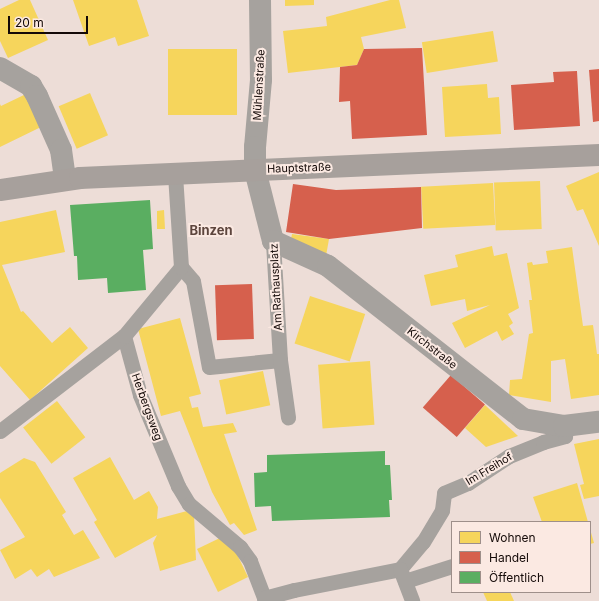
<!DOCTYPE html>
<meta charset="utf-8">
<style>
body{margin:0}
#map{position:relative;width:599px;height:601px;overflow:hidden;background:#edddd7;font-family:Inter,sans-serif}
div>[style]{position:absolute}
.homes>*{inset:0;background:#f6d55c;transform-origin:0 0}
.shops>*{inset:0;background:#d6604d;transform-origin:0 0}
.public>*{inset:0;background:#5aae61}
.service>*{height:15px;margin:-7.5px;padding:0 7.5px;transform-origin:7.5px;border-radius:7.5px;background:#a6a29e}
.minor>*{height:22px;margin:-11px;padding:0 11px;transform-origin:11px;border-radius:11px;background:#a6a29e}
.secondary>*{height:22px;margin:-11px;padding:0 11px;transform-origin:11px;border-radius:11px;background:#a7a09c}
span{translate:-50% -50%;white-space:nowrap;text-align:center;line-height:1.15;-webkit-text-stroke:4px #fbe9e2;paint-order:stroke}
.street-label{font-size:11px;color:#130907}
.quarter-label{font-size:13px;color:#5d453d;font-weight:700}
.legend{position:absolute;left:451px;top:521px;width:140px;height:72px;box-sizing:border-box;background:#fbe9e2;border:1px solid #9e8f8a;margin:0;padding:5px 7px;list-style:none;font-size:12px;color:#130907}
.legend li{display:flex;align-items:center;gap:8px;height:20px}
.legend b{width:20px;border:1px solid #9e8f8a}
.scale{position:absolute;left:8px;top:16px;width:80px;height:18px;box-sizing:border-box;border:2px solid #130907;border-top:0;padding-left:5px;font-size:12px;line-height:14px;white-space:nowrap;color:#130907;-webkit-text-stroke:3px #fbe9e2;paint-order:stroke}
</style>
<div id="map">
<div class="homes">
<div style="clip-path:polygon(19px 0,30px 0,48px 40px,8px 58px,0 41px,0 9px)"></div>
<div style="clip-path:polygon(73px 0,137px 0,149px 36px,118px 46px,115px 37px,89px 46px)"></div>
<div style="clip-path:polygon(285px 0,314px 0,314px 5px,285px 6px)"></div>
<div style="clip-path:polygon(390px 0,399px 0,406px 28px,361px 37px,364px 49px,357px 65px,288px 73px,283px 31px,327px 26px,326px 17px)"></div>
<div style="left:493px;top:31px;width:31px;height:72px;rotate:81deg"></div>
<div style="left:168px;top:49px;width:69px;height:66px"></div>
<div style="clip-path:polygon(487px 84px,488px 98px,499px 97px,501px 134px,445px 137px,442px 87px)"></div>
<div style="left:90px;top:93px;width:46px;height:34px;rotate:67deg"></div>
<div style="clip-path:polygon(26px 94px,41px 127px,0 147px,0 104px,1px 106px)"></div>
<div style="clip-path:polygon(599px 172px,599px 246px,583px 209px,577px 211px,566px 186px)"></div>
<div style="left:540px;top:181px;width:48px;height:46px;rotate:88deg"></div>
<div style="left:493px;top:183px;width:42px;height:72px;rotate:87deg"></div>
<div style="clip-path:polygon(56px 210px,65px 252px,2px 265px,21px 312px,23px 311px,52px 343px,70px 327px,88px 348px,30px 400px,0 366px,0 222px)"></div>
<div style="clip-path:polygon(164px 210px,165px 229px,157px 229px,157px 211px)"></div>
<div style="clip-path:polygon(292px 234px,329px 239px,326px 256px,291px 239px)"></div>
<div style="clip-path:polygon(492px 246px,494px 256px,507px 253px,519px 308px,508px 314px,513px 323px,509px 326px,514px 334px,502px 341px,497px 331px,465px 348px,452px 323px,490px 305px,467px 311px,465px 299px,431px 306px,424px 275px,458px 267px,455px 255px)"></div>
<div style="clip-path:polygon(572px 247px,583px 326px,593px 325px,597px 354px,599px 354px,599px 395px,571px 399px,565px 359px,551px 361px,551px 402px,509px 395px,510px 380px,522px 379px,529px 334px,533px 333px,529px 300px,532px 300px,527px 263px,532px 262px,533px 265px,548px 263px,546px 251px)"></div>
<div style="left:310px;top:296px;width:58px;height:50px;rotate:18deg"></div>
<div style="clip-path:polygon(180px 318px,201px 394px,189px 397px,192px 408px,198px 407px,203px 427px,233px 423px,237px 432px,224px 434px,257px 530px,244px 535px,234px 523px,230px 525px,212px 492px,180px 411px,161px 416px,138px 329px)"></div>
<div style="left:370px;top:361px;width:64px;height:52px;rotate:86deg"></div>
<div style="left:263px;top:371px;width:35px;height:45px;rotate:78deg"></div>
<div style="left:57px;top:401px;width:46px;height:43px;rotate:52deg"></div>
<div style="clip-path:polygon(485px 405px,518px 436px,486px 447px,465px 428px)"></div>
<div style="clip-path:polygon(599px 439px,599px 496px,584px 499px,580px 485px,584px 484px,574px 444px)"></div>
<div style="clip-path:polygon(110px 457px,134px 500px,149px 491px,158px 507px,157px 519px,187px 511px,194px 515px,196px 560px,160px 571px,153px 543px,157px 535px,115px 558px,94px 522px,97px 520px,73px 478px)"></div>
<div style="clip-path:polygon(24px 458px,35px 462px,66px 512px,62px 515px,74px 535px,83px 530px,100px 558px,54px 577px,49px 569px,37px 577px,31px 569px,15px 579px,0 550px,25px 537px,0 498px,0 473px)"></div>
<div style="clip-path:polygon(577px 483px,588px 522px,542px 522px,533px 497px)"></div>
<div style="clip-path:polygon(590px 529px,594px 543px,590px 544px)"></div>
<div style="clip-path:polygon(222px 537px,233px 546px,248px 577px,218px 592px,197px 549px)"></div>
<div style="clip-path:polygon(483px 592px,510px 592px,514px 601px,487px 601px)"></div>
</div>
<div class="shops">
<div style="clip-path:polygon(422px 48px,427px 135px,352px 139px,350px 101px,339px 102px,340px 67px,357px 65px,364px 49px)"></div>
<div style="clip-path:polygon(599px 69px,599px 121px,593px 122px,589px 70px)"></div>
<div style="clip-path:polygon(577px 71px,580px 126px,514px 130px,511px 85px,554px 82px,553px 72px)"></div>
<div style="clip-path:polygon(293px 184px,336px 190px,421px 187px,422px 228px,329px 239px,286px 232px)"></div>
<div style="left:252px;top:284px;width:55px;height:37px;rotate:88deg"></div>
<div style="left:451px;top:375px;width:45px;height:43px;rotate:41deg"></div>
</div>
<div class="public">
<div style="clip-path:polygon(150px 200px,153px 249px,143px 250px,146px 290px,108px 293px,107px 278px,78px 280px,77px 256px,74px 256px,70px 205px)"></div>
<div style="clip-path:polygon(385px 451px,385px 465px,390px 465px,392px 500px,389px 500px,390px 517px,272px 521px,271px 506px,255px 507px,254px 473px,267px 472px,267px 455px)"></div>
</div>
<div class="service">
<div style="left:181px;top:267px;width:18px;rotate:49deg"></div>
<div style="left:193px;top:281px;width:87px;rotate:79.5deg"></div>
<div style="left:209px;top:367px;width:71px;rotate:-5.6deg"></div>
<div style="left:280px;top:360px;width:119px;rotate:-93.4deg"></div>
<div style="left:124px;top:336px;width:61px;rotate:74.8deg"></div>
<div style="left:140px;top:395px;width:99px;rotate:67.3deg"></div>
<div style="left:178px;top:486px;width:21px;rotate:59deg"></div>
<div style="left:189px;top:504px;width:67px;rotate:40.1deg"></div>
<div style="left:240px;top:547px;width:17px;rotate:54deg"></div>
<div style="left:250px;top:561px;width:40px;rotate:69deg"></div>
<div style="left:280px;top:360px;width:58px;rotate:82deg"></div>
<div style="left:0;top:431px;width:156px;rotate:-37.5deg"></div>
<div style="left:124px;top:336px;width:89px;rotate:-50.4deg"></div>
<div style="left:181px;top:267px;width:92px;rotate:-93.7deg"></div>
<div style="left:400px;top:569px;width:35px;rotate:-50deg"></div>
<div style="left:423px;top:542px;width:37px;rotate:-59deg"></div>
<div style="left:442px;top:510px;width:17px;rotate:-83deg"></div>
<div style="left:444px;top:493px;width:26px;rotate:-23deg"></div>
<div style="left:468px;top:483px;width:49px;rotate:-33.4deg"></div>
<div style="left:509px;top:456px;width:37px;rotate:-22deg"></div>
<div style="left:543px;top:442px;width:23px;rotate:-15deg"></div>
<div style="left:565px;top:436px;width:10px;rotate:-96deg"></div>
<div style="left:405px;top:581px;width:49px;rotate:-17.7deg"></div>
<div style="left:264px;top:598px;width:31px;rotate:-15deg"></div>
<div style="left:294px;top:590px;width:108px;rotate:-11.2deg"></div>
<div style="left:400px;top:569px;width:34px;rotate:69deg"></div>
</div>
<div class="minor">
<div style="left:260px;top:0;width:80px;rotate:89.3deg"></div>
<div style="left:261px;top:80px;width:67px;rotate:95.1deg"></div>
<div style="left:255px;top:147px;width:23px;rotate:90deg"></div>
<div style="left:255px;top:170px;width:73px;rotate:75.8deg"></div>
<div style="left:273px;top:241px;width:60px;rotate:24.4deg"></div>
<div style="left:328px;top:266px;width:248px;rotate:38.1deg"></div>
<div style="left:523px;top:419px;width:42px;rotate:9.7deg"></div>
<div style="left:564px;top:426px;width:35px;rotate:-7deg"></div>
<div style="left:0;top:68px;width:36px;rotate:30deg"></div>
<div style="left:31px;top:86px;width:12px;rotate:59deg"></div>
<div style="left:37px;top:96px;width:59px;rotate:66deg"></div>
<div style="left:61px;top:150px;width:30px;rotate:82deg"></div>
</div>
<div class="secondary">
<div style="left:0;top:190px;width:81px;rotate:-8.5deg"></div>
<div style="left:80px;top:178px;width:520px;rotate:-2.54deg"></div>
</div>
<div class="street-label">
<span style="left:259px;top:85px;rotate:-87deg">Mühlenstraße</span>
<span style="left:299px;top:168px;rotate:-2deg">Hauptstraße</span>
<span style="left:276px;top:287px;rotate:-93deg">Am Rathausplatz</span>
<span style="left:432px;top:348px;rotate:38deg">Kirchstraße</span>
<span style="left:147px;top:407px;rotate:70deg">Herbergsweg</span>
<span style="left:489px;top:469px;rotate:-31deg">Im Freihof</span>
</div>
<div class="quarter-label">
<span style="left:211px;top:230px">Binzen</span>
</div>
<ul class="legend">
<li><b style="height:11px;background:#f6d55c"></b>Wohnen</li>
<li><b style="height:11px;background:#d6604d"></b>Handel</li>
<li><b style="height:11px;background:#5aae61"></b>Öffentlich</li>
</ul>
<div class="scale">20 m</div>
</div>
